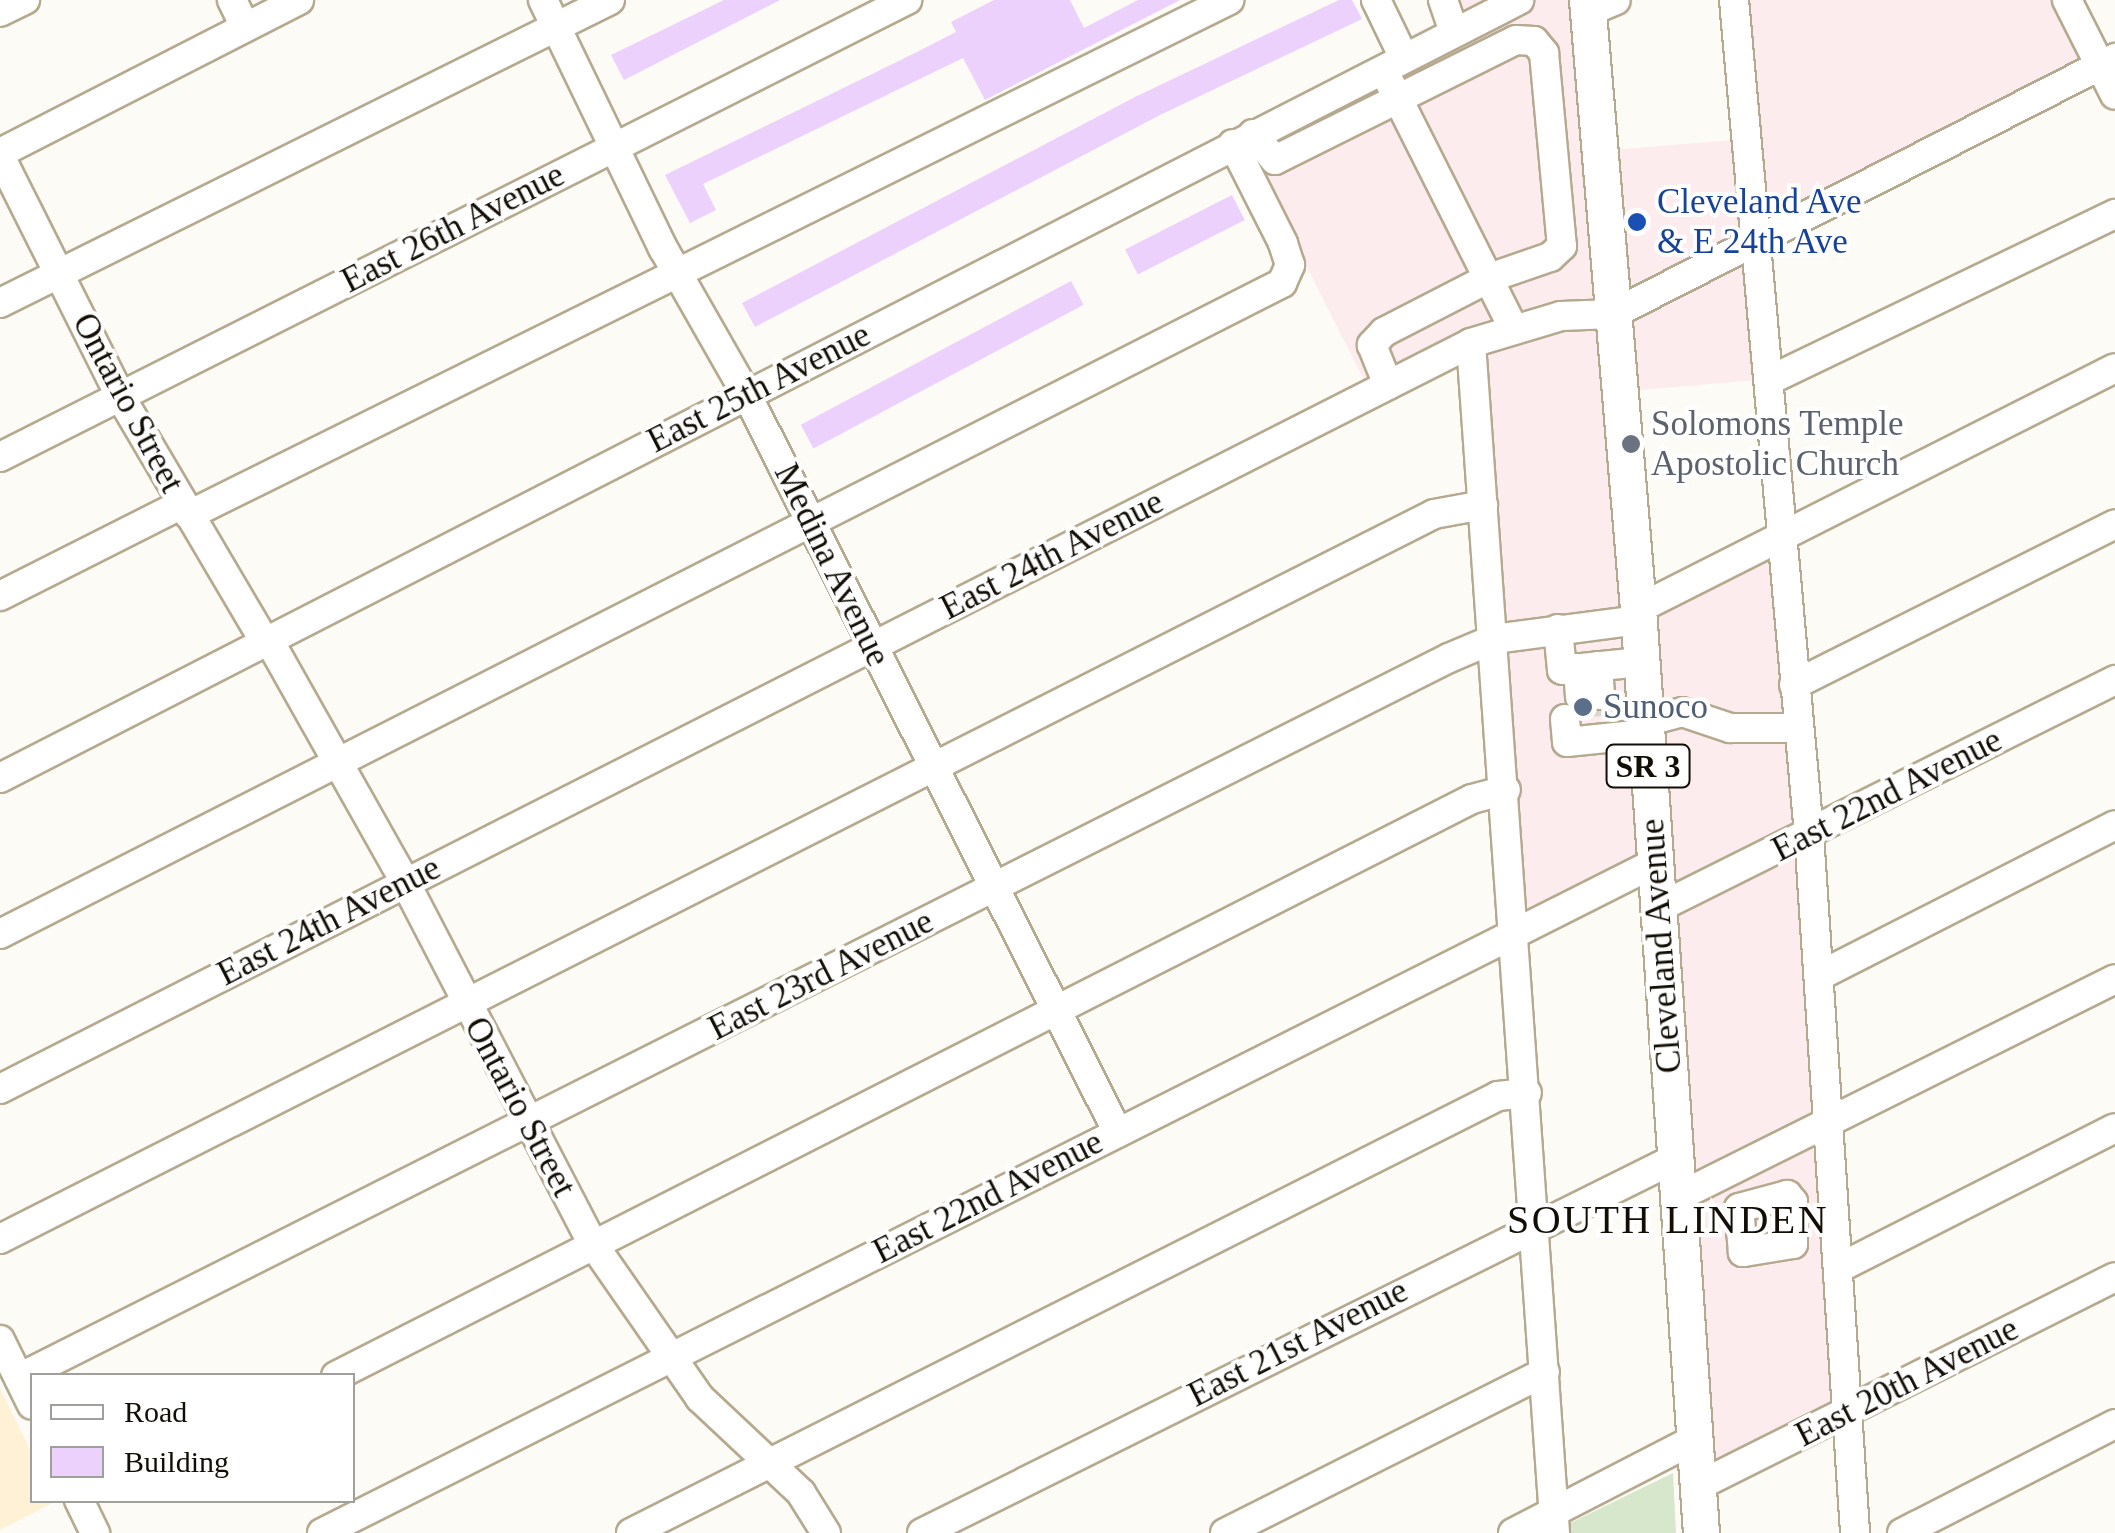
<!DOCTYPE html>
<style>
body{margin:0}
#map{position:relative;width:2115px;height:1533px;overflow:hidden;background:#fdfbf5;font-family:"Times New Roman",serif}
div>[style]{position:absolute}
.commercial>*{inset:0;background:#fdecee}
.built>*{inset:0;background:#fef1d5}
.green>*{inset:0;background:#d6e7cc}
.building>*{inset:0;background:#ebd1fc;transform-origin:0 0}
.minor-tunnel>*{height:28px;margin-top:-14px;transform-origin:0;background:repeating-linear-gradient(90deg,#dad7d1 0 28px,transparent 0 42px)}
.roads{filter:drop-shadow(2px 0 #b5a98f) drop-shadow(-2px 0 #b5a98f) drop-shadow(0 2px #b5a98f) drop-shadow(0 -2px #b5a98f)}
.minor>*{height:28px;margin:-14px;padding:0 14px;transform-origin:14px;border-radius:14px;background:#fff}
.major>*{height:35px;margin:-17.5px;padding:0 17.5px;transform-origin:17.5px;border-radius:17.5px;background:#fff}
.dots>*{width:28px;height:28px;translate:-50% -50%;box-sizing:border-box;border:5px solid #fff;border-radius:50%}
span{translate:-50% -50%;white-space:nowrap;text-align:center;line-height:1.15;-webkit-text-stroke:8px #fff;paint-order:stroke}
.shield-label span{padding:2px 8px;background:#fff;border:2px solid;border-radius:8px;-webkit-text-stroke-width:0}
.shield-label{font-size:32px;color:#120e05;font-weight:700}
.transit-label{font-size:35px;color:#164399}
.left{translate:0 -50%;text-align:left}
.street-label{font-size:35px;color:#120e05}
.worship-label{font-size:35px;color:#5b616d}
.service-label{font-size:35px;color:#4e5e75}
.quarter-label{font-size:40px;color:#120e05;letter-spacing:2.5px}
.legend{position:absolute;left:30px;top:1373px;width:325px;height:130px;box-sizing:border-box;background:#fff;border:2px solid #a09f9b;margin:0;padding:12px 18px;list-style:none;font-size:30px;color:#120e05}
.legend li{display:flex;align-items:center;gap:20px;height:50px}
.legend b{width:50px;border:2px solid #a09f9b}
</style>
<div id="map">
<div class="commercial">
<div style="clip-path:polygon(1451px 0,1587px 0,1599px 151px,1745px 139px,1735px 0,2066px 0,2100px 66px,1756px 239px,1769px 379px,1615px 392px,1635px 602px,1780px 533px,1846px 1413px,1698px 1488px,1658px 862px,1512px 932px,1464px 341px,1368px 388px,1240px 135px,1406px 50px,1402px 40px,1452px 15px)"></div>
</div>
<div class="built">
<div style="clip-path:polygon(0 1388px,32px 1454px,32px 1500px,56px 1501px,0 1530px)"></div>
</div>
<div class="green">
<div style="clip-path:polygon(1673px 1473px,1676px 1533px,1562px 1533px,1562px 1527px)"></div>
</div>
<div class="building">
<div style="clip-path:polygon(724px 0,780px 0,624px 80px,611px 55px)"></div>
<div style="clip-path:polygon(994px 0,1070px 0,1084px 28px,1138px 0,1180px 0,985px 100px,963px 58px,703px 184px,716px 210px,690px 223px,665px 175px,913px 54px,956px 32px,951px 22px)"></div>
<div style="clip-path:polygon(1339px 0,1352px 0,1362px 19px,1160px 115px,755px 327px,742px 303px,1135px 97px)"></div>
<div style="left:1232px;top:195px;width:28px;height:120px;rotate:63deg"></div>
<div style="left:1071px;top:281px;width:27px;height:306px;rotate:62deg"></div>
</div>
<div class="minor-tunnel">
<div style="left:1600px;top:695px;width:21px;rotate:85deg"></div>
<div style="left:1580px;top:697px;width:20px;rotate:84deg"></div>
</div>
<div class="roads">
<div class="minor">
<div style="left:232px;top:0;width:30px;rotate:64deg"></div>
<div style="left:543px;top:0;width:276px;rotate:64.2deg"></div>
<div style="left:663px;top:248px;width:169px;rotate:60.3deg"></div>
<div style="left:747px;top:395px;width:824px;rotate:63.31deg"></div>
<div style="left:1376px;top:0;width:64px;rotate:64.2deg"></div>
<div style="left:1443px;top:0;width:34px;rotate:71deg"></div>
<div style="left:1734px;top:0;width:837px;rotate:84.86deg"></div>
<div style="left:1809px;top:834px;width:701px;rotate:86.23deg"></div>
<div style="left:2067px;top:0;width:106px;rotate:63.2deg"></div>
<div style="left:0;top:12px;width:28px;rotate:-26deg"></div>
<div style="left:1588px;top:12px;width:30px;rotate:-23deg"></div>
<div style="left:1390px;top:83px;width:276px;rotate:63.3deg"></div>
<div style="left:1253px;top:134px;width:34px;rotate:50deg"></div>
<div style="left:1275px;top:160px;width:269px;rotate:-26.5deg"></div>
<div style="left:1516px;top:40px;width:18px;rotate:3deg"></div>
<div style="left:1534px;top:41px;width:16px;rotate:50deg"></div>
<div style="left:1544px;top:53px;width:194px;rotate:84.7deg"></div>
<div style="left:1562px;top:246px;width:16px;rotate:137deg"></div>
<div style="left:1550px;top:257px;width:65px;rotate:161deg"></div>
<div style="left:1489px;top:278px;width:118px;rotate:152.8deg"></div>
<div style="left:1384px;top:332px;width:18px;rotate:133deg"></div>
<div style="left:1372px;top:345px;width:43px;rotate:68.2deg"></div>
<div style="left:0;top:153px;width:336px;rotate:-27.1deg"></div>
<div style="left:0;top:156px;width:268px;rotate:63.4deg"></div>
<div style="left:120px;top:396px;width:288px;rotate:59.5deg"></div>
<div style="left:0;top:303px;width:681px;rotate:-26.41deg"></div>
<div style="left:1471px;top:343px;width:1193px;rotate:85.96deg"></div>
<div style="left:1770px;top:380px;width:383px;rotate:-25.7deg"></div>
<div style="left:0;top:457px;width:1016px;rotate:-26.74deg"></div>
<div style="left:189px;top:515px;width:1161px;rotate:-26.34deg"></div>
<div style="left:0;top:596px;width:204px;rotate:-26.8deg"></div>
<div style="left:1638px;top:609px;width:534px;rotate:-26.8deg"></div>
<div style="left:1558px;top:629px;width:41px;rotate:84.4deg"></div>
<div style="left:1562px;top:670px;width:79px;rotate:-5.8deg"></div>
<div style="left:270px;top:642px;width:275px;rotate:60.6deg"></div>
<div style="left:405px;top:882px;width:408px;rotate:62.6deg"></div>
<div style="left:593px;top:1244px;width:188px;rotate:55.2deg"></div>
<div style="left:700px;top:1398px;width:139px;rotate:43.2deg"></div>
<div style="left:801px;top:1493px;width:47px;rotate:58deg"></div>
<div style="left:1598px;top:666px;width:29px;rotate:86deg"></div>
<div style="left:1578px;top:668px;width:29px;rotate:86deg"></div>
<div style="left:1794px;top:685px;width:359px;rotate:-26.6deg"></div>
<div style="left:1565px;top:719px;width:23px;rotate:85deg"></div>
<div style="left:1567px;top:742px;width:78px;rotate:-5.9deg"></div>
<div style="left:1645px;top:722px;width:38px;rotate:-15deg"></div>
<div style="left:1682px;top:712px;width:51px;rotate:18.4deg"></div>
<div style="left:1730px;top:728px;width:68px"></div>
<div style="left:0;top:778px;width:1707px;rotate:-27.12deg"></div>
<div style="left:1658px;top:908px;width:511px;rotate:-26.51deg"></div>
<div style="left:0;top:934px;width:1438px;rotate:-26.92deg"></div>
<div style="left:1282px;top:283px;width:20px;rotate:-66deg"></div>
<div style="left:1290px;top:265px;width:23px;rotate:-108deg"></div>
<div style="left:1283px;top:243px;width:111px;rotate:-116.8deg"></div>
<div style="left:1819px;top:976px;width:332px;rotate:-27deg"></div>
<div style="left:0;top:1089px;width:1649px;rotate:-26.89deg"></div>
<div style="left:1471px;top:343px;width:94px;rotate:-16.7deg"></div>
<div style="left:1561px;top:316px;width:52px;rotate:-2.2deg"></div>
<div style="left:1613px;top:314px;width:564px;rotate:-27.02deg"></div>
<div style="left:1787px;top:1195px;width:9px;rotate:49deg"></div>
<div style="left:1793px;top:1202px;width:42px;rotate:90deg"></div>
<div style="left:1793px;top:1244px;width:51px;rotate:170.9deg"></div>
<div style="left:1743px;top:1252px;width:44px;rotate:-95.2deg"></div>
<div style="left:1739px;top:1208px;width:50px;rotate:-15.2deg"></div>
<div style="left:1678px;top:1197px;width:488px;rotate:-26.5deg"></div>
<div style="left:0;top:1239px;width:1607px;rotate:-26.82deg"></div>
<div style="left:1434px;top:514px;width:50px;rotate:-10.4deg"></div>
<div style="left:1839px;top:1268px;width:309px;rotate:-26.9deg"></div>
<div style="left:0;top:1340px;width:72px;rotate:63.8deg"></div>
<div style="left:336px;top:1376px;width:1274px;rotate:-26.93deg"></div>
<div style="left:1472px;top:799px;width:35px;rotate:-15deg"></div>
<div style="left:19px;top:1378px;width:1601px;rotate:-26.73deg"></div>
<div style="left:1449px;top:658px;width:49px;rotate:-22.9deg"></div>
<div style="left:1494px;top:639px;width:145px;rotate:-7.5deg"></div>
<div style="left:1698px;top:1486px;width:466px;rotate:-26.6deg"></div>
<div style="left:79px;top:1500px;width:37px;rotate:64deg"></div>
<div style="left:322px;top:1533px;width:1492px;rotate:-26.69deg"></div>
<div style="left:631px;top:1533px;width:971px;rotate:-26.75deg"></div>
<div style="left:1498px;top:1096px;width:29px;rotate:-6deg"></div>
<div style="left:922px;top:1533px;width:842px;rotate:-26.44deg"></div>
<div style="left:1225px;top:1533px;width:358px;rotate:-26.7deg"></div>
<div style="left:1513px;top:1533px;width:205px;rotate:-27.3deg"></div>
<div style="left:1902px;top:1533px;width:239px;rotate:-27.1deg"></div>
</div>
<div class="major">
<div style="left:1587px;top:0;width:611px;rotate:85.21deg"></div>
<div style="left:1638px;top:609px;width:926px;rotate:86.1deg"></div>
</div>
</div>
<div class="dots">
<div style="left:1637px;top:222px;background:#1a4fb4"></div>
<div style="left:1631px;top:444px;background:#6b7280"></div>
<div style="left:1583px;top:707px;background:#5c6f8a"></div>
</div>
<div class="shield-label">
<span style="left:1648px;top:766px">SR 3</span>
</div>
<div class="transit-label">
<span class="left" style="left:1657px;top:222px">Cleveland Ave<br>&amp; E 24th Ave</span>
</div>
<div class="street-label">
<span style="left:453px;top:228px;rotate:-27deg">East 26th Avenue</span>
<span style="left:759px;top:388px;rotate:-27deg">East 25th Avenue</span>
<span style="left:128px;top:403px;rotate:62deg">Ontario Street</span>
<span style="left:1052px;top:555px;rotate:-27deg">East 24th Avenue</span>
<span style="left:832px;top:565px;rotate:64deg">Medina Avenue</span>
<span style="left:1887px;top:795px;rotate:-27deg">East 22nd Avenue</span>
<span style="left:329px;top:921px;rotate:-27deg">East 24th Avenue</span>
<span style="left:1661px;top:946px;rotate:-94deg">Cleveland Avenue</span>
<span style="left:821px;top:975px;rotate:-27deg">East 23rd Avenue</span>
<span style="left:520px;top:1107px;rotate:62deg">Ontario Street</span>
<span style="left:988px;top:1197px;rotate:-27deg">East 22nd Avenue</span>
<span style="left:1298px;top:1343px;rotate:-27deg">East 21st Avenue</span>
<span style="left:1907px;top:1382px;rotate:-27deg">East 20th Avenue</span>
</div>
<div class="worship-label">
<span class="left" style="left:1651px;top:444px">Solomons Temple<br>Apostolic Church</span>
</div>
<div class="service-label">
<span class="left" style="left:1603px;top:707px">Sunoco</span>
</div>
<div class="quarter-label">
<span style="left:1668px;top:1220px">SOUTH LINDEN</span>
</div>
<ul class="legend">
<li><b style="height:12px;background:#fff"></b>Road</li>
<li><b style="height:28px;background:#ebd1fc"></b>Building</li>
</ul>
</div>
